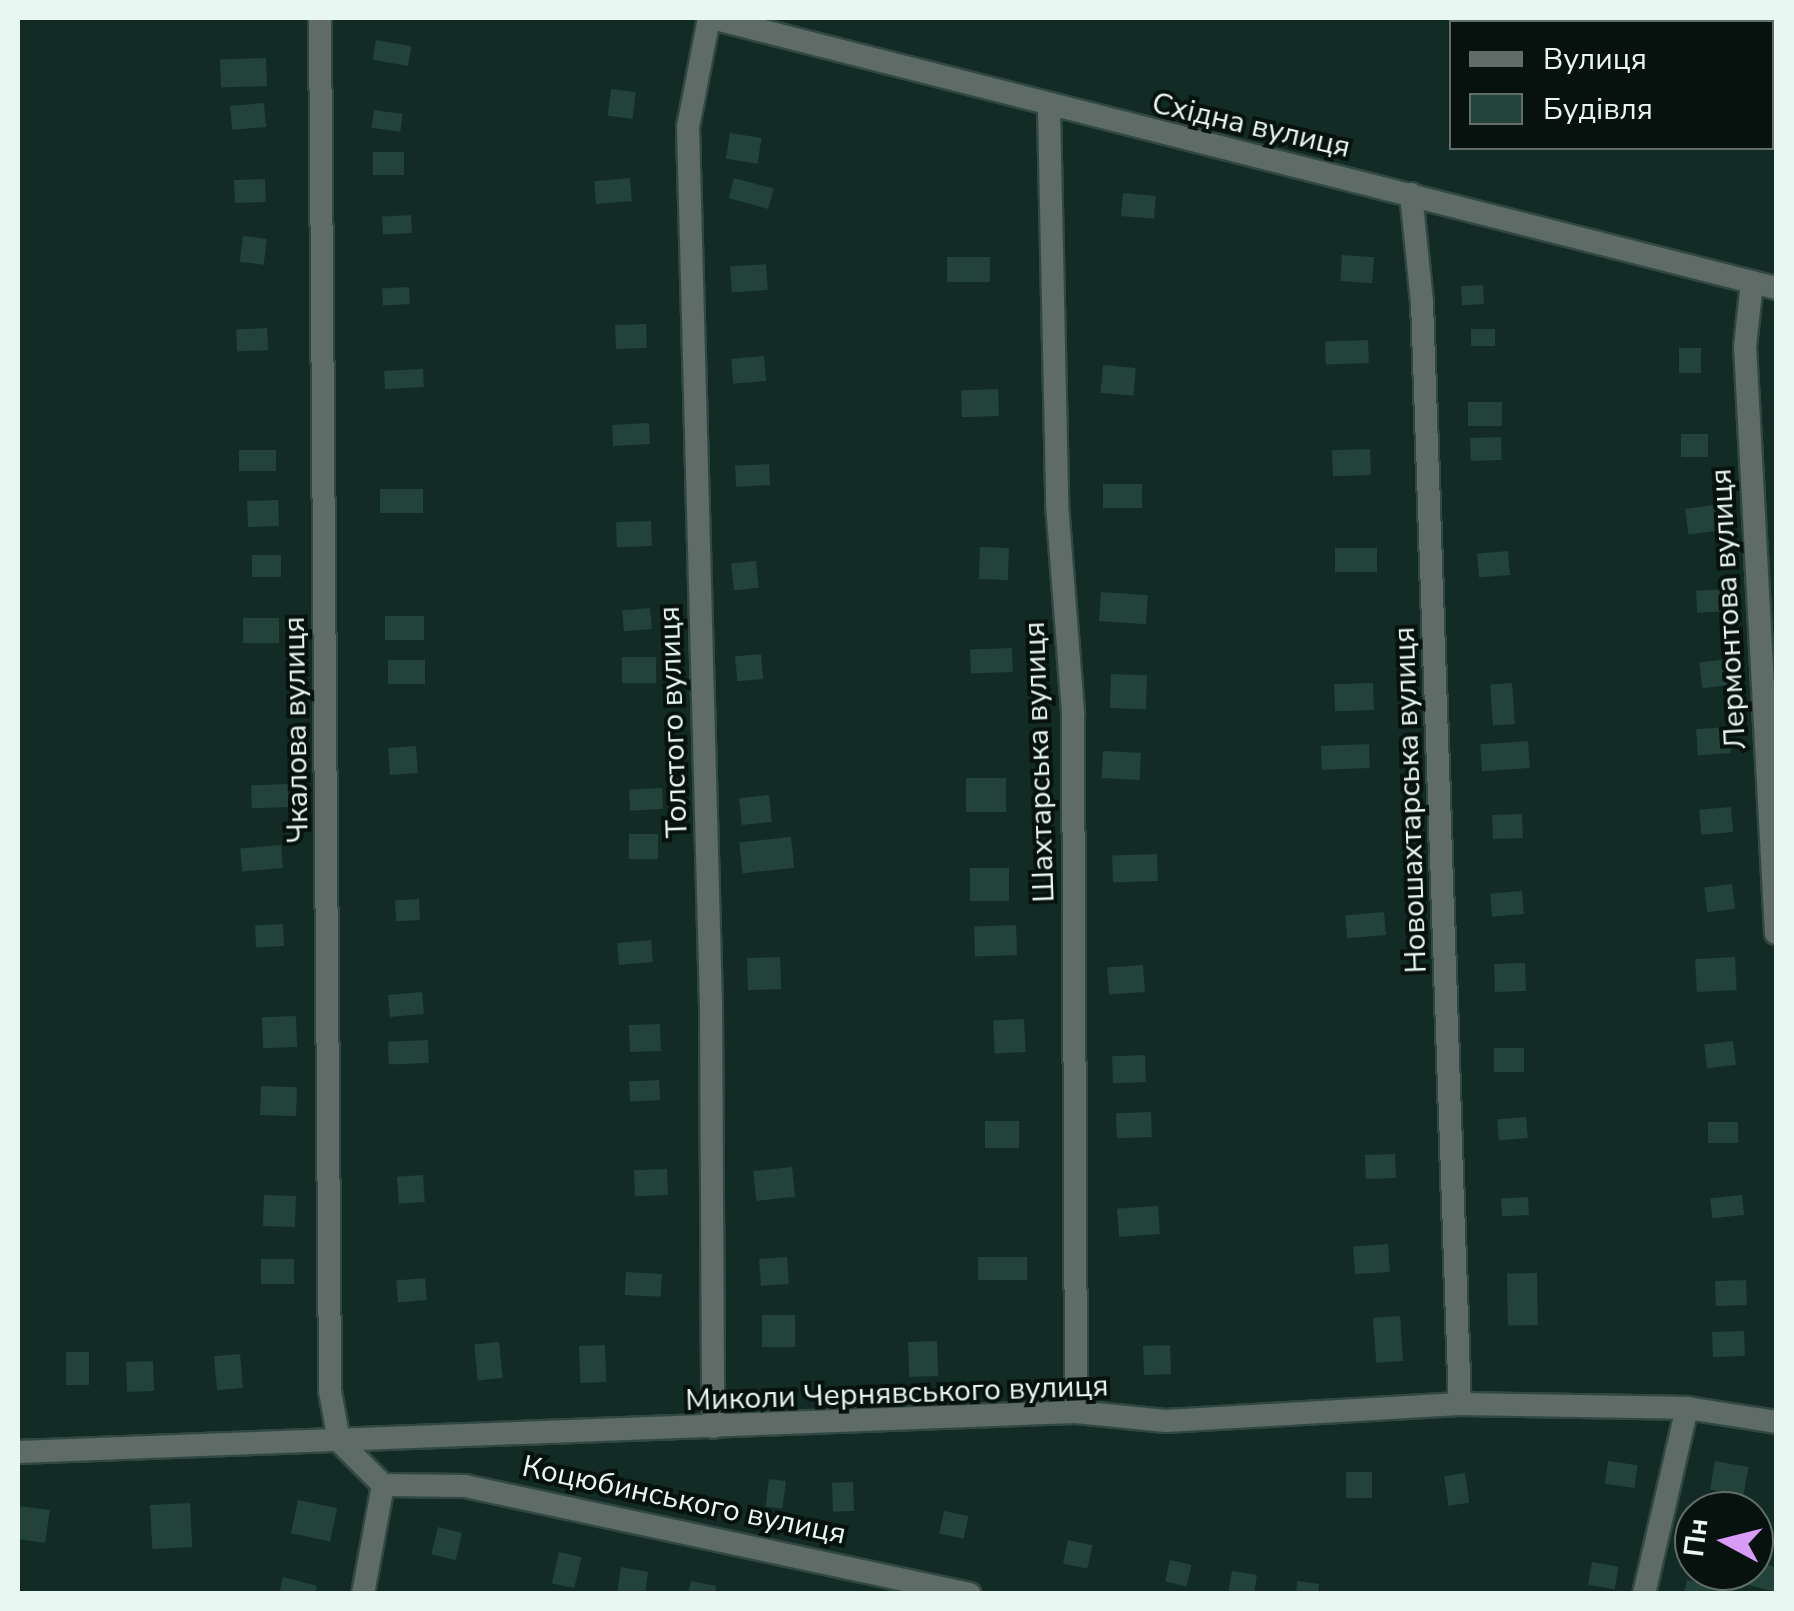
<!DOCTYPE html>
<meta charset="utf-8">
<style>
body{margin:0}
#map{position:relative;width:1794px;height:1611px;overflow:hidden;background:#132b25;font-family:"Nunito Sans",sans-serif}
div>[style]{position:absolute}
.building>*{inset:0;background:#22423a;transform-origin:0 0}
.roads{filter:drop-shadow(2px 0 #314842) drop-shadow(-2px 0 #314842) drop-shadow(0 2px #314842) drop-shadow(0 -2px #314842)}
.minor>*{height:22px;margin:-11px;padding:0 11px;transform-origin:11px;border-radius:11px;background:#5e6b67}
span{translate:-50% -50%;white-space:nowrap;text-align:center;line-height:1.15;-webkit-text-stroke:8px #07110e;paint-order:stroke}
.street-label{font-size:30px;color:#e9f7f3}
.frame{position:absolute;inset:0;border:20px solid #e9f7f3;pointer-events:none}
.legend{position:absolute;left:1449px;top:20px;width:325px;height:130px;box-sizing:border-box;background:#07110e;border:2px solid #616d6a;margin:0;padding:12px 18px;list-style:none;font-size:30px;color:#e9f7f3}
.legend li{display:flex;align-items:center;gap:20px;height:50px}
.legend b{width:50px;border:2px solid #616d6a}
.north{position:absolute;left:1674px;top:1491px;width:100px;height:100px;box-sizing:border-box;background:#07110e;border:2px solid #616d6a;border-radius:50%;rotate:277deg;font-size:28px;font-weight:700;line-height:40px;text-align:center;color:#e9f7f3}
.north::after{content:'';display:block;margin:auto;width:35px;height:45px;background:#d99af8;clip-path:polygon(50% 0,100% 100%,50% 72%,0 100%)}
</style>
<div id="map">
<div class="building">
<div style="left:376px;top:40px;width:36px;height:20px;rotate:10deg"></div>
<div style="left:266px;top:58px;width:28px;height:46px;rotate:88deg"></div>
<div style="left:611px;top:89px;width:25px;height:27px;rotate:7deg"></div>
<div style="left:264px;top:103px;width:24px;height:34px;rotate:85deg"></div>
<div style="left:374px;top:110px;width:29px;height:18px;rotate:8deg"></div>
<div style="left:730px;top:133px;width:32px;height:26px;rotate:9deg"></div>
<div style="left:373px;top:152px;width:31px;height:23px"></div>
<div style="left:630px;top:178px;width:23px;height:36px;rotate:85deg"></div>
<div style="left:734px;top:178px;width:41px;height:21px;rotate:15deg"></div>
<div style="left:265px;top:179px;width:23px;height:31px;rotate:88deg"></div>
<div style="left:1123px;top:193px;width:33px;height:23px;rotate:5deg"></div>
<div style="left:411px;top:215px;width:18px;height:29px;rotate:87deg"></div>
<div style="left:243px;top:236px;width:24px;height:26px;rotate:7deg"></div>
<div style="left:1342px;top:255px;width:32px;height:26px;rotate:4deg"></div>
<div style="left:990px;top:257px;width:25px;height:43px;rotate:90deg"></div>
<div style="left:766px;top:264px;width:26px;height:36px;rotate:86deg"></div>
<div style="left:1483px;top:285px;width:19px;height:22px;rotate:87deg"></div>
<div style="left:409px;top:287px;width:17px;height:27px;rotate:87deg"></div>
<div style="left:646px;top:324px;width:24px;height:31px;rotate:88deg"></div>
<div style="left:267px;top:328px;width:22px;height:31px;rotate:87deg"></div>
<div style="left:1495px;top:329px;width:17px;height:24px;rotate:90deg"></div>
<div style="left:1368px;top:340px;width:23px;height:43px;rotate:88deg"></div>
<div style="left:1679px;top:348px;width:22px;height:25px"></div>
<div style="left:764px;top:356px;width:25px;height:33px;rotate:85deg"></div>
<div style="left:1103px;top:365px;width:33px;height:28px;rotate:5deg"></div>
<div style="left:423px;top:369px;width:18px;height:39px;rotate:87deg"></div>
<div style="left:998px;top:389px;width:27px;height:37px;rotate:88deg"></div>
<div style="left:1468px;top:402px;width:34px;height:24px"></div>
<div style="left:649px;top:423px;width:21px;height:37px;rotate:87deg"></div>
<div style="left:1681px;top:434px;width:27px;height:23px"></div>
<div style="left:1501px;top:437px;width:23px;height:31px;rotate:88deg"></div>
<div style="left:1370px;top:449px;width:26px;height:38px;rotate:88deg"></div>
<div style="left:276px;top:450px;width:21px;height:37px;rotate:90deg"></div>
<div style="left:769px;top:464px;width:21px;height:34px;rotate:87deg"></div>
<div style="left:1142px;top:484px;width:24px;height:39px;rotate:90deg"></div>
<div style="left:423px;top:489px;width:24px;height:43px;rotate:90deg"></div>
<div style="left:278px;top:500px;width:26px;height:31px;rotate:88deg"></div>
<div style="left:1715px;top:505px;width:26px;height:30px;rotate:83deg"></div>
<div style="left:651px;top:521px;width:25px;height:35px;rotate:88deg"></div>
<div style="left:980px;top:547px;width:29px;height:32px;rotate:2deg"></div>
<div style="left:1335px;top:548px;width:42px;height:24px"></div>
<div style="left:1508px;top:551px;width:24px;height:31px;rotate:85deg"></div>
<div style="left:252px;top:555px;width:29px;height:22px"></div>
<div style="left:756px;top:561px;width:27px;height:25px;rotate:84deg"></div>
<div style="left:1728px;top:589px;width:22px;height:32px;rotate:87deg"></div>
<div style="left:1101px;top:592px;width:47px;height:29px;rotate:4deg"></div>
<div style="left:650px;top:608px;width:21px;height:28px;rotate:85deg"></div>
<div style="left:424px;top:616px;width:24px;height:39px;rotate:90deg"></div>
<div style="left:243px;top:618px;width:36px;height:25px"></div>
<div style="left:1012px;top:648px;width:24px;height:42px;rotate:88deg"></div>
<div style="left:761px;top:654px;width:25px;height:26px;rotate:85deg"></div>
<div style="left:622px;top:657px;width:34px;height:26px"></div>
<div style="left:1728px;top:659px;width:26px;height:29px;rotate:83deg"></div>
<div style="left:388px;top:660px;width:37px;height:24px"></div>
<div style="left:1111px;top:674px;width:36px;height:34px;rotate:2deg"></div>
<div style="left:1373px;top:683px;width:27px;height:39px;rotate:88deg"></div>
<div style="left:1512px;top:683px;width:41px;height:22px;rotate:86deg"></div>
<div style="left:1729px;top:727px;width:26px;height:33px;rotate:86deg"></div>
<div style="left:1528px;top:741px;width:27px;height:48px;rotate:86deg"></div>
<div style="left:1369px;top:744px;width:24px;height:48px;rotate:88deg"></div>
<div style="left:416px;top:746px;width:27px;height:28px;rotate:86deg"></div>
<div style="left:1103px;top:751px;width:38px;height:27px;rotate:3deg"></div>
<div style="left:966px;top:778px;width:40px;height:34px"></div>
<div style="left:288px;top:784px;width:23px;height:37px;rotate:88deg"></div>
<div style="left:662px;top:788px;width:21px;height:33px;rotate:87deg"></div>
<div style="left:769px;top:795px;width:27px;height:30px;rotate:84deg"></div>
<div style="left:1731px;top:807px;width:25px;height:32px;rotate:85deg"></div>
<div style="left:1522px;top:814px;width:24px;height:30px;rotate:88deg"></div>
<div style="left:629px;top:834px;width:29px;height:25px"></div>
<div style="left:791px;top:837px;width:31px;height:52px;rotate:84deg"></div>
<div style="left:281px;top:845px;width:23px;height:41px;rotate:85deg"></div>
<div style="left:1157px;top:854px;width:27px;height:45px;rotate:88deg"></div>
<div style="left:1009px;top:868px;width:33px;height:39px;rotate:90deg"></div>
<div style="left:1732px;top:884px;width:25px;height:28px;rotate:83deg"></div>
<div style="left:1522px;top:891px;width:23px;height:32px;rotate:85deg"></div>
<div style="left:419px;top:899px;width:21px;height:24px;rotate:87deg"></div>
<div style="left:1384px;top:912px;width:23px;height:39px;rotate:85deg"></div>
<div style="left:283px;top:924px;width:22px;height:28px;rotate:87deg"></div>
<div style="left:1016px;top:925px;width:30px;height:42px;rotate:88deg"></div>
<div style="left:651px;top:940px;width:22px;height:34px;rotate:85deg"></div>
<div style="left:780px;top:957px;width:32px;height:33px;rotate:88deg"></div>
<div style="left:1735px;top:957px;width:33px;height:40px;rotate:87deg"></div>
<div style="left:1525px;top:963px;width:28px;height:31px;rotate:88deg"></div>
<div style="left:1143px;top:965px;width:27px;height:36px;rotate:86deg"></div>
<div style="left:422px;top:992px;width:22px;height:34px;rotate:85deg"></div>
<div style="left:296px;top:1016px;width:31px;height:34px;rotate:88deg"></div>
<div style="left:1024px;top:1019px;width:33px;height:31px;rotate:87deg"></div>
<div style="left:660px;top:1024px;width:27px;height:31px;rotate:88deg"></div>
<div style="left:428px;top:1040px;width:23px;height:40px;rotate:88deg"></div>
<div style="left:1733px;top:1041px;width:24px;height:29px;rotate:83deg"></div>
<div style="left:1524px;top:1048px;width:24px;height:30px;rotate:90deg"></div>
<div style="left:1145px;top:1055px;width:27px;height:33px;rotate:88deg"></div>
<div style="left:659px;top:1080px;width:20px;height:30px;rotate:87deg"></div>
<div style="left:261px;top:1086px;width:36px;height:29px;rotate:2deg"></div>
<div style="left:1151px;top:1112px;width:25px;height:35px;rotate:88deg"></div>
<div style="left:1526px;top:1117px;width:21px;height:29px;rotate:85deg"></div>
<div style="left:985px;top:1121px;width:34px;height:27px"></div>
<div style="left:1708px;top:1122px;width:30px;height:21px"></div>
<div style="left:1395px;top:1154px;width:24px;height:30px;rotate:88deg"></div>
<div style="left:792px;top:1167px;width:30px;height:39px;rotate:84deg"></div>
<div style="left:667px;top:1169px;width:26px;height:33px;rotate:88deg"></div>
<div style="left:423px;top:1175px;width:27px;height:26px;rotate:86deg"></div>
<div style="left:264px;top:1195px;width:32px;height:31px;rotate:2deg"></div>
<div style="left:1742px;top:1195px;width:20px;height:32px;rotate:84deg"></div>
<div style="left:1528px;top:1197px;width:18px;height:27px;rotate:87deg"></div>
<div style="left:1158px;top:1206px;width:28px;height:41px;rotate:86deg"></div>
<div style="left:1388px;top:1244px;width:28px;height:35px;rotate:86deg"></div>
<div style="left:787px;top:1257px;width:27px;height:28px;rotate:86deg"></div>
<div style="left:1027px;top:1257px;width:23px;height:49px;rotate:90deg"></div>
<div style="left:294px;top:1259px;width:25px;height:33px;rotate:90deg"></div>
<div style="left:626px;top:1272px;width:36px;height:23px;rotate:3deg"></div>
<div style="left:1537px;top:1273px;width:52px;height:30px;rotate:89deg"></div>
<div style="left:425px;top:1278px;width:22px;height:29px;rotate:85deg"></div>
<div style="left:1746px;top:1280px;width:25px;height:31px;rotate:88deg"></div>
<div style="left:762px;top:1315px;width:33px;height:32px"></div>
<div style="left:1400px;top:1316px;width:45px;height:27px;rotate:86deg"></div>
<div style="left:1744px;top:1331px;width:25px;height:32px;rotate:88deg"></div>
<div style="left:937px;top:1341px;width:35px;height:29px;rotate:88deg"></div>
<div style="left:499px;top:1342px;width:36px;height:25px;rotate:84deg"></div>
<div style="left:605px;top:1345px;width:37px;height:26px;rotate:88deg"></div>
<div style="left:1170px;top:1345px;width:29px;height:27px;rotate:88deg"></div>
<div style="left:66px;top:1352px;width:23px;height:33px"></div>
<div style="left:240px;top:1354px;width:34px;height:26px;rotate:85deg"></div>
<div style="left:153px;top:1361px;width:30px;height:27px;rotate:88deg"></div>
<div style="left:1608px;top:1461px;width:30px;height:23px;rotate:8deg"></div>
<div style="left:1715px;top:1461px;width:34px;height:29px;rotate:10deg"></div>
<div style="left:1372px;top:1472px;width:26px;height:26px;rotate:90deg"></div>
<div style="left:1465px;top:1473px;width:30px;height:21px;rotate:82deg"></div>
<div style="left:769px;top:1479px;width:17px;height:28px;rotate:7deg"></div>
<div style="left:853px;top:1482px;width:29px;height:21px;rotate:88deg"></div>
<div style="left:298px;top:1500px;width:40px;height:34px;rotate:12deg"></div>
<div style="left:190px;top:1503px;width:44px;height:40px;rotate:87deg"></div>
<div style="clip-path:polygon(18px 1506px,50px 1510px,45px 1543px,18px 1539px)"></div>
<div style="left:944px;top:1511px;width:25px;height:23px;rotate:12deg"></div>
<div style="left:438px;top:1527px;width:25px;height:28px;rotate:14deg"></div>
<div style="left:1068px;top:1540px;width:25px;height:24px;rotate:12deg"></div>
<div style="left:559px;top:1552px;width:23px;height:32px;rotate:13deg"></div>
<div style="left:1170px;top:1560px;width:22px;height:22px;rotate:13deg"></div>
<div style="clip-path:polygon(1754px 1561px,1776px 1567px,1776px 1592px,1748px 1585px)"></div>
<div style="left:1592px;top:1562px;width:27px;height:23px;rotate:10deg"></div>
<div style="clip-path:polygon(621px 1567px,648px 1572px,645px 1594px,617px 1594px)"></div>
<div style="clip-path:polygon(1232px 1571px,1257px 1575px,1254px 1594px,1228px 1594px)"></div>
<div style="clip-path:polygon(283px 1577px,317px 1586px,315px 1594px,279px 1594px)"></div>
<div style="clip-path:polygon(1687px 1580px,1720px 1587px,1719px 1594px,1684px 1594px)"></div>
<div style="clip-path:polygon(691px 1581px,716px 1586px,715px 1594px,688px 1594px)"></div>
<div style="clip-path:polygon(1297px 1581px,1319px 1584px,1318px 1594px,1296px 1594px)"></div>
</div>
<div class="roads">
<div class="minor">
<div style="left:320px;top:18px;width:1373px;rotate:89.58deg"></div>
<div style="left:330px;top:1391px;width:51px;rotate:79.8deg"></div>
<div style="left:339px;top:1441px;width:62px;rotate:45deg"></div>
<div style="left:709px;top:18px;width:111px;rotate:100.9deg"></div>
<div style="left:688px;top:127px;width:876px;rotate:88.5deg"></div>
<div style="left:711px;top:1003px;width:424px;rotate:89.7deg"></div>
<div style="left:712px;top:18px;width:1098px;rotate:14.24deg"></div>
<div style="left:1049px;top:109px;width:395px;rotate:88.8deg"></div>
<div style="left:1057px;top:504px;width:211px;rotate:85.6deg"></div>
<div style="left:1073px;top:714px;width:698px;rotate:89.75deg"></div>
<div style="left:1411px;top:194px;width:109px;rotate:84.2deg"></div>
<div style="left:1422px;top:302px;width:1103px;rotate:88.03deg"></div>
<div style="left:1752px;top:282px;width:64px;rotate:96.2deg"></div>
<div style="left:1745px;top:346px;width:588px;rotate:86.98deg"></div>
<div style="left:18px;top:1452px;width:1059px;rotate:-2.17deg"></div>
<div style="left:1076px;top:1412px;width:90px;rotate:5.7deg"></div>
<div style="left:1166px;top:1421px;width:294px;rotate:-3.3deg"></div>
<div style="left:1460px;top:1404px;width:227px;rotate:1deg"></div>
<div style="left:1687px;top:1408px;width:90px;rotate:8.9deg"></div>
<div style="left:383px;top:1485px;width:82px;rotate:0.7deg"></div>
<div style="left:465px;top:1486px;width:516px;rotate:12.07deg"></div>
<div style="left:363px;top:1594px;width:111px;rotate:-79.6deg"></div>
<div style="left:1644px;top:1594px;width:191px;rotate:-77deg"></div>
</div>
</div>
<div class="street-label">
<span style="left:1251px;top:126px;rotate:13deg">Східна вулиця</span>
<span style="left:1729px;top:609px;rotate:-93deg">Лермонтова вулиця</span>
<span style="left:674px;top:722px;rotate:-92deg">Толстого вулиця</span>
<span style="left:297px;top:730px;rotate:-91deg">Чкалова вулиця</span>
<span style="left:1040px;top:762px;rotate:-92deg">Шахтарська вулиця</span>
<span style="left:1411px;top:800px;rotate:-92deg">Новошахтарська вулиця</span>
<span style="left:897px;top:1394px;rotate:-2deg">Миколи Чернявського вулиця</span>
<span style="left:684px;top:1501px;rotate:12deg">Коцюбинського вулиця</span>
</div>
<div class="frame"></div>
<ul class="legend">
<li><b style="height:12px;background:#5e6b67"></b>Вулиця</li>
<li><b style="height:28px;background:#22423a"></b>Будівля</li>
</ul>
<div class="north">Пн</div>
</div>
